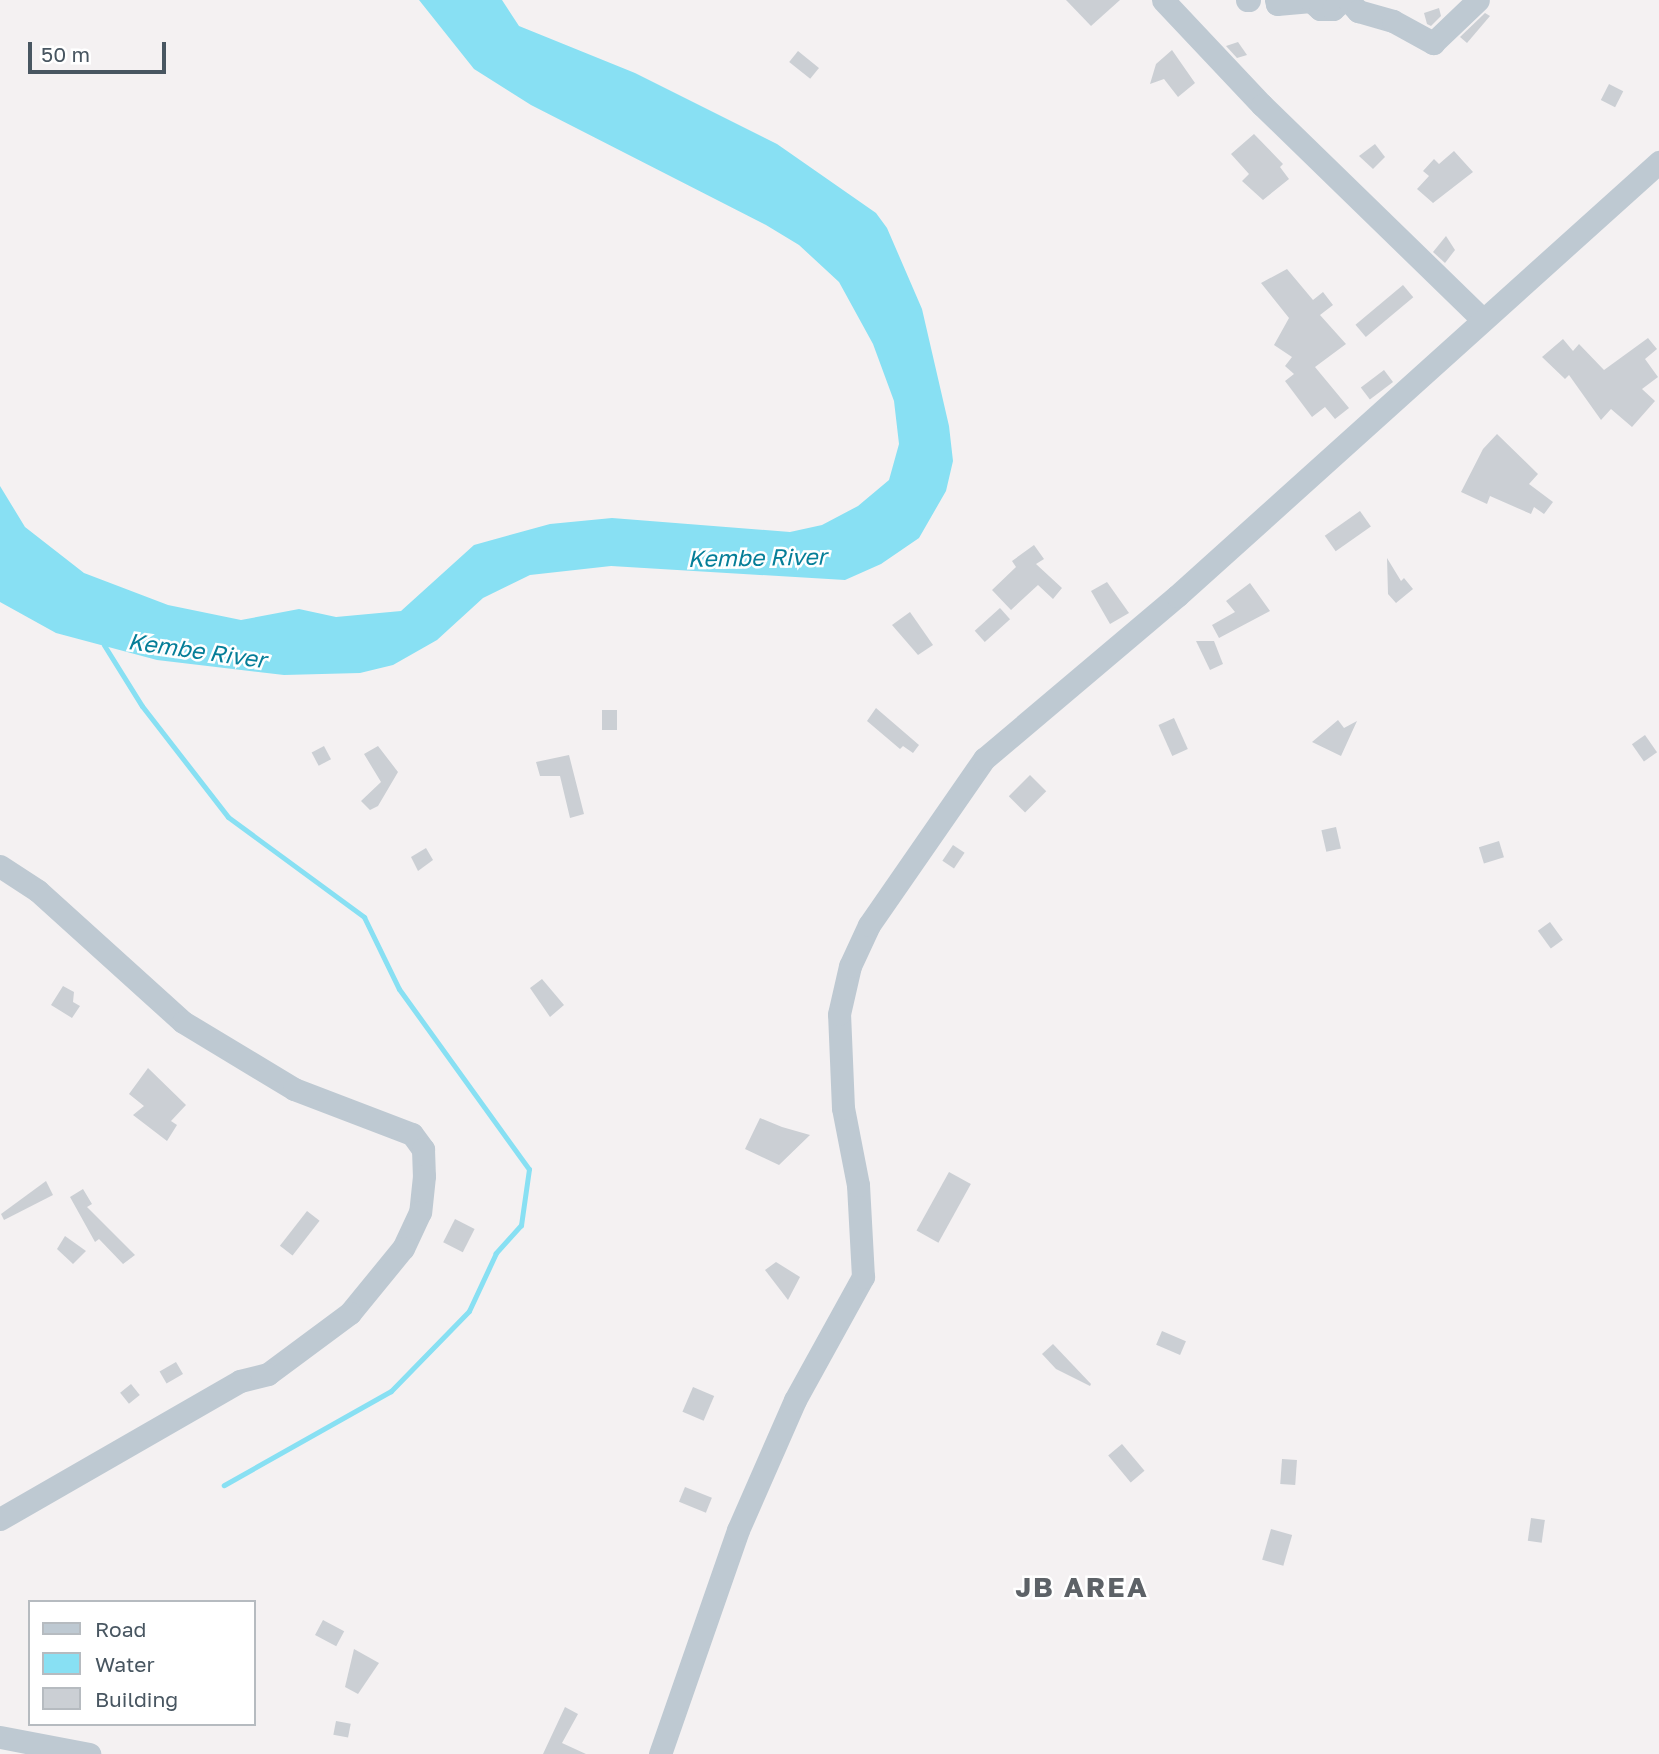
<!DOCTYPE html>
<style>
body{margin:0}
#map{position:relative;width:1659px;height:1754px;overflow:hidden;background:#f4f1f2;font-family:"Golos Text",sans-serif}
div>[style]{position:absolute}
.water>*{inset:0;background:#88e0f3}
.stream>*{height:5px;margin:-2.5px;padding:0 2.5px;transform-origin:2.5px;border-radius:2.5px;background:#88e0f3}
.building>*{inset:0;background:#cbcfd4;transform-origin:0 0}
.minor>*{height:23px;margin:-11.5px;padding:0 11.5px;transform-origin:11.5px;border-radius:11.5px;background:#bec9d2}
span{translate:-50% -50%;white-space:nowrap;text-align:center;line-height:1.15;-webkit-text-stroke:5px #fff;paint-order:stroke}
.water-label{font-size:23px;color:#057e98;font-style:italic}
.district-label{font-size:28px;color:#5d6267;font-weight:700;letter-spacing:2px}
.legend{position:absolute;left:28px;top:1600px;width:228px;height:126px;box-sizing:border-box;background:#fff;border:2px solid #b6bbc0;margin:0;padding:9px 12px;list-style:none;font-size:21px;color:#485661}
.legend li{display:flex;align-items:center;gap:14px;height:35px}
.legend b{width:35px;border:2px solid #b6bbc0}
.scale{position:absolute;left:28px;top:42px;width:138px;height:32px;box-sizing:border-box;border:4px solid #485661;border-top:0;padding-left:9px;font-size:21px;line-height:24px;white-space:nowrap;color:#485661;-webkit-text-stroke:5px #fff;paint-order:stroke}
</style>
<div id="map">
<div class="water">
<div style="clip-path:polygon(419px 0,502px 0,519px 26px,635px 73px,777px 144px,876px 213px,887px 228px,922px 309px,949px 426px,953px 461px,946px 491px,919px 538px,881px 564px,845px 580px,611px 566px,530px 575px,483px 598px,437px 640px,393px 665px,360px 673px,284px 675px,157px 660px,56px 633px,0 602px,0 486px,25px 527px,84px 573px,168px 605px,241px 620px,299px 609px,336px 617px,401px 611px,474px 545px,550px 524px,612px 518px,790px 532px,822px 525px,858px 506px,889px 480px,899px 444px,894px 401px,873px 344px,839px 282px,799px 245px,766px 225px,531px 105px,474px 69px)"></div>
</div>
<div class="stream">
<div style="left:104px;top:645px;width:72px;rotate:58.1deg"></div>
<div style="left:142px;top:706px;width:140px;rotate:52.2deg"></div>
<div style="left:228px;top:817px;width:169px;rotate:36.3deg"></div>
<div style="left:364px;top:917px;width:80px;rotate:64.1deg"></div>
<div style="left:399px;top:989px;width:222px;rotate:54.2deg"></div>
<div style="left:529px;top:1169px;width:57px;rotate:98.1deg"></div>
<div style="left:521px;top:1225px;width:38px;rotate:132deg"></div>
<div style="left:496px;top:1253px;width:64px;rotate:115deg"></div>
<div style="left:469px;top:1311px;width:112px;rotate:134.3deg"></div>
<div style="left:391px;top:1391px;width:192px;rotate:150.6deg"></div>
</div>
<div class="building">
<div style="clip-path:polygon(1066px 0,1120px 0,1091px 26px)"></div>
<div style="clip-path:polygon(1439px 8px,1441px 16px,1431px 26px,1427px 24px,1424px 13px)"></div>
<div style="clip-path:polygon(1485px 13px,1490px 16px,1467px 43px,1460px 37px)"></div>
<div style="clip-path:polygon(1238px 42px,1247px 55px,1237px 58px,1226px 46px)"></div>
<div style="clip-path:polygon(1172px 50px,1195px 83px,1178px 97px,1164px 79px,1150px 84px,1156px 64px)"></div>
<div style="left:798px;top:51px;width:27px;height:14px;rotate:39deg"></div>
<div style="left:1609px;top:84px;width:16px;height:18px;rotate:27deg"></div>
<div style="clip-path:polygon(1254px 134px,1283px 164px,1280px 167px,1289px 179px,1263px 200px,1242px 181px,1249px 174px,1231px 154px)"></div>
<div style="clip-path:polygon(1375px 144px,1385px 157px,1373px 169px,1359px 156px)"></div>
<div style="clip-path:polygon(1454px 151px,1473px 172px,1433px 203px,1417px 189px,1429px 176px,1423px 171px,1434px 159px,1439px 164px)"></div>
<div style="clip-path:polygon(1446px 236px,1455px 250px,1445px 263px,1433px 252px)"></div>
<div style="clip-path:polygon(1287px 269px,1313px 300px,1323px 292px,1333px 305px,1320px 315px,1346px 344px,1315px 367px,1349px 408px,1335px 419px,1325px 407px,1312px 417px,1285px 381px,1294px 374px,1285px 366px,1292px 357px,1274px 345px,1289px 318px,1261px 283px)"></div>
<div style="left:1403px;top:285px;width:16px;height:62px;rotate:50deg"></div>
<div style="clip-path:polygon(1648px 338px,1657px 349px,1645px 359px,1658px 377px,1642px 389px,1655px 401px,1632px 427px,1611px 409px,1601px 420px,1569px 375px,1565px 379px,1542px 357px,1563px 339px,1573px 351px,1579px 344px,1604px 370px)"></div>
<div style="left:1384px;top:370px;width:15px;height:29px;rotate:53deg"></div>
<div style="clip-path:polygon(1497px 434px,1538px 474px,1529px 484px,1553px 502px,1544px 514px,1534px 507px,1531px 514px,1490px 496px,1487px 504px,1461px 492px,1483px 449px)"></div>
<div style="left:1360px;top:511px;width:19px;height:43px;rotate:55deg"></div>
<div style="clip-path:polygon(1034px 545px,1044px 559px,1036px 564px,1062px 588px,1053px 599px,1038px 585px,1011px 610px,992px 590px,1016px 567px,1012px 561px)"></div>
<div style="clip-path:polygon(1387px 558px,1401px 581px,1404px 578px,1413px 589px,1396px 603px,1388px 594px)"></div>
<div style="clip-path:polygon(1107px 582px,1129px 613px,1110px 624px,1091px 591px)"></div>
<div style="clip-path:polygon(1250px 583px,1270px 611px,1219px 638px,1212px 625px,1235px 612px,1226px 601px)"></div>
<div style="left:1000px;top:608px;width:15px;height:34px;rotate:48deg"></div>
<div style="clip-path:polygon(910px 612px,933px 645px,918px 655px,892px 625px)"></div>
<div style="clip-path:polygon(1196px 641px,1214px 641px,1223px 664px,1210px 670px)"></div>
<div style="clip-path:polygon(876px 708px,919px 745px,913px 753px,903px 746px,900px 749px,867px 721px)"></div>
<div style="left:602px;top:710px;width:15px;height:20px"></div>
<div style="left:1174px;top:718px;width:34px;height:17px;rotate:66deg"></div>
<div style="clip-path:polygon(1338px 720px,1344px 728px,1357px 721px,1341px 756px,1312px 742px)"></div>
<div style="left:1645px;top:735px;width:21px;height:16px;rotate:55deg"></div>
<div style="left:324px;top:746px;width:15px;height:14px;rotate:62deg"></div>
<div style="clip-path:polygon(378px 746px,398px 772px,378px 806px,370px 810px,361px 801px,381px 782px,364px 754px)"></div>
<div style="clip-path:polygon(569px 755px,584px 814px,570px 818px,560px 776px,540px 776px,536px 762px)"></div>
<div style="left:1030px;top:775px;width:23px;height:30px;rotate:45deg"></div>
<div style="left:1336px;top:827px;width:22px;height:15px;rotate:77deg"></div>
<div style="left:1499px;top:841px;width:17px;height:21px;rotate:73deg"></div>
<div style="left:953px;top:845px;width:14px;height:19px;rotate:34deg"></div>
<div style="clip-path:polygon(426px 848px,433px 860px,418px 871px,411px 857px)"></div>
<div style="left:1550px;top:922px;width:22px;height:15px;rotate:54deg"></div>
<div style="clip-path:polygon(542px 979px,564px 1005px,550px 1017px,530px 988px)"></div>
<div style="clip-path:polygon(63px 986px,74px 992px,73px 1002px,80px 1006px,72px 1018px,51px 1005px)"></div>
<div style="clip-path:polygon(148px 1068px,186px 1105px,171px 1121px,177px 1125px,167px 1141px,133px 1115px,144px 1106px,129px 1094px)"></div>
<div style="clip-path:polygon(760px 1118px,782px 1127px,810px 1135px,779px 1165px,745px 1149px)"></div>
<div style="left:949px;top:1172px;width:25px;height:67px;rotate:29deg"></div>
<div style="clip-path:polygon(46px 1181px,53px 1195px,4px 1220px,1px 1214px)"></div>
<div style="clip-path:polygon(83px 1189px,92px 1204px,87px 1207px,135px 1255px,123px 1264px,99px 1239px,95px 1242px,70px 1197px)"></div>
<div style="left:307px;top:1211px;width:16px;height:44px;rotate:38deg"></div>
<div style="left:455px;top:1219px;width:22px;height:26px;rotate:27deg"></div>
<div style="clip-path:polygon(65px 1236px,86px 1251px,73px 1264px,57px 1249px)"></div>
<div style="clip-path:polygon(776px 1262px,800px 1277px,788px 1300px,765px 1270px)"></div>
<div style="left:1162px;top:1331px;width:26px;height:15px;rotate:23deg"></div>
<div style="clip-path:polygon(1053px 1344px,1091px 1384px,1090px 1386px,1056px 1369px,1042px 1354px)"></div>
<div style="left:176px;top:1362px;width:14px;height:19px;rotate:60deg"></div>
<div style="left:131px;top:1384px;width:14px;height:14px;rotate:51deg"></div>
<div style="left:693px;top:1387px;width:23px;height:27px;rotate:23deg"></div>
<div style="left:1122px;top:1444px;width:35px;height:18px;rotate:50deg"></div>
<div style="left:1282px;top:1459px;width:15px;height:25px;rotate:4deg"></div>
<div style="left:685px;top:1487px;width:29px;height:16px;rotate:22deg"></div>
<div style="left:1531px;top:1518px;width:14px;height:23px;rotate:8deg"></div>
<div style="left:1271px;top:1529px;width:22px;height:32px;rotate:16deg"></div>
<div style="left:323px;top:1620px;width:24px;height:17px;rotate:28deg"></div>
<div style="clip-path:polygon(354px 1649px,379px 1663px,358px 1694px,345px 1687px)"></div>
<div style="clip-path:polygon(565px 1707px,578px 1714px,562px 1743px,586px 1754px,543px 1754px)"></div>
<div style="left:336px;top:1721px;width:15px;height:14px;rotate:11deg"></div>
</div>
<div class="minor">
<div style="left:1163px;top:0;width:144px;rotate:46.7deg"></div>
<div style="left:1262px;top:105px;width:308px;rotate:44.2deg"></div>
<div style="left:1247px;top:0;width:2px"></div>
<div style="left:1276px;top:0;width:4px;rotate:76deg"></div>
<div style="left:1277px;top:4px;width:34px;rotate:-5deg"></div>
<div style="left:1311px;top:1px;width:12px;rotate:42deg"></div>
<div style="left:1320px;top:9px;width:13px"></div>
<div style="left:1333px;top:9px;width:13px;rotate:-42deg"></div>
<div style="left:1348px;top:0;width:15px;rotate:48deg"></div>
<div style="left:1358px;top:11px;width:36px;rotate:16deg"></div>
<div style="left:1393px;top:21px;width:46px;rotate:28.8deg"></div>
<div style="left:1433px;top:43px;width:62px;rotate:-43.7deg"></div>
<div style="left:0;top:866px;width:45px;rotate:33.3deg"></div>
<div style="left:38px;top:891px;width:195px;rotate:42.1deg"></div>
<div style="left:183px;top:1022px;width:130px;rotate:31.1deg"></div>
<div style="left:294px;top:1089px;width:126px;rotate:20.9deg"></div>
<div style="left:412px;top:1134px;width:19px;rotate:54deg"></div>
<div style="left:423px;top:1149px;width:27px;rotate:88deg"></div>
<div style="left:424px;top:1176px;width:36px;rotate:96deg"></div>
<div style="left:420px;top:1212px;width:40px;rotate:115deg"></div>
<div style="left:403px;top:1248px;width:84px;rotate:129.2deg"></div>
<div style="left:350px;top:1313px;width:102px;rotate:143.4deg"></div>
<div style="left:268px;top:1374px;width:29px;rotate:166deg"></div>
<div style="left:240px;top:1381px;width:277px;rotate:150.1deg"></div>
<div style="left:0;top:1737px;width:91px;rotate:10.8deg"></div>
<div style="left:660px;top:1754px;width:237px;rotate:-70.8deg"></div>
<div style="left:738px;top:1530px;width:142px;rotate:-66.3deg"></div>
<div style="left:795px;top:1400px;width:141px;rotate:-61.1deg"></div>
<div style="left:863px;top:1277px;width:92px;rotate:-93.1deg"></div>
<div style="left:858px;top:1185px;width:78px;rotate:-101deg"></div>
<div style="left:843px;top:1108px;width:94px;rotate:-92.4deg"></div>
<div style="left:839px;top:1014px;width:49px;rotate:-77.1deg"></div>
<div style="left:850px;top:966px;width:45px;rotate:-65.1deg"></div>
<div style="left:869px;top:925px;width:202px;rotate:-55.3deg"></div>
<div style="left:984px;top:759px;width:253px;rotate:-40.2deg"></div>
<div style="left:1177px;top:596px;width:649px;rotate:-42deg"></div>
</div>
<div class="water-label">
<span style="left:757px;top:557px;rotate:-1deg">Kembe River</span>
<span style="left:197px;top:650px;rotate:8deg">Kembe River</span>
</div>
<div class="district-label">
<span style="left:1082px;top:1587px">JB AREA</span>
</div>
<ul class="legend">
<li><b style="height:9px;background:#bec9d2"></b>Road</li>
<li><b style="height:19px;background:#88e0f3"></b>Water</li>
<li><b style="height:19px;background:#cbcfd4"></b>Building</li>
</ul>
<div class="scale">50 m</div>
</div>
